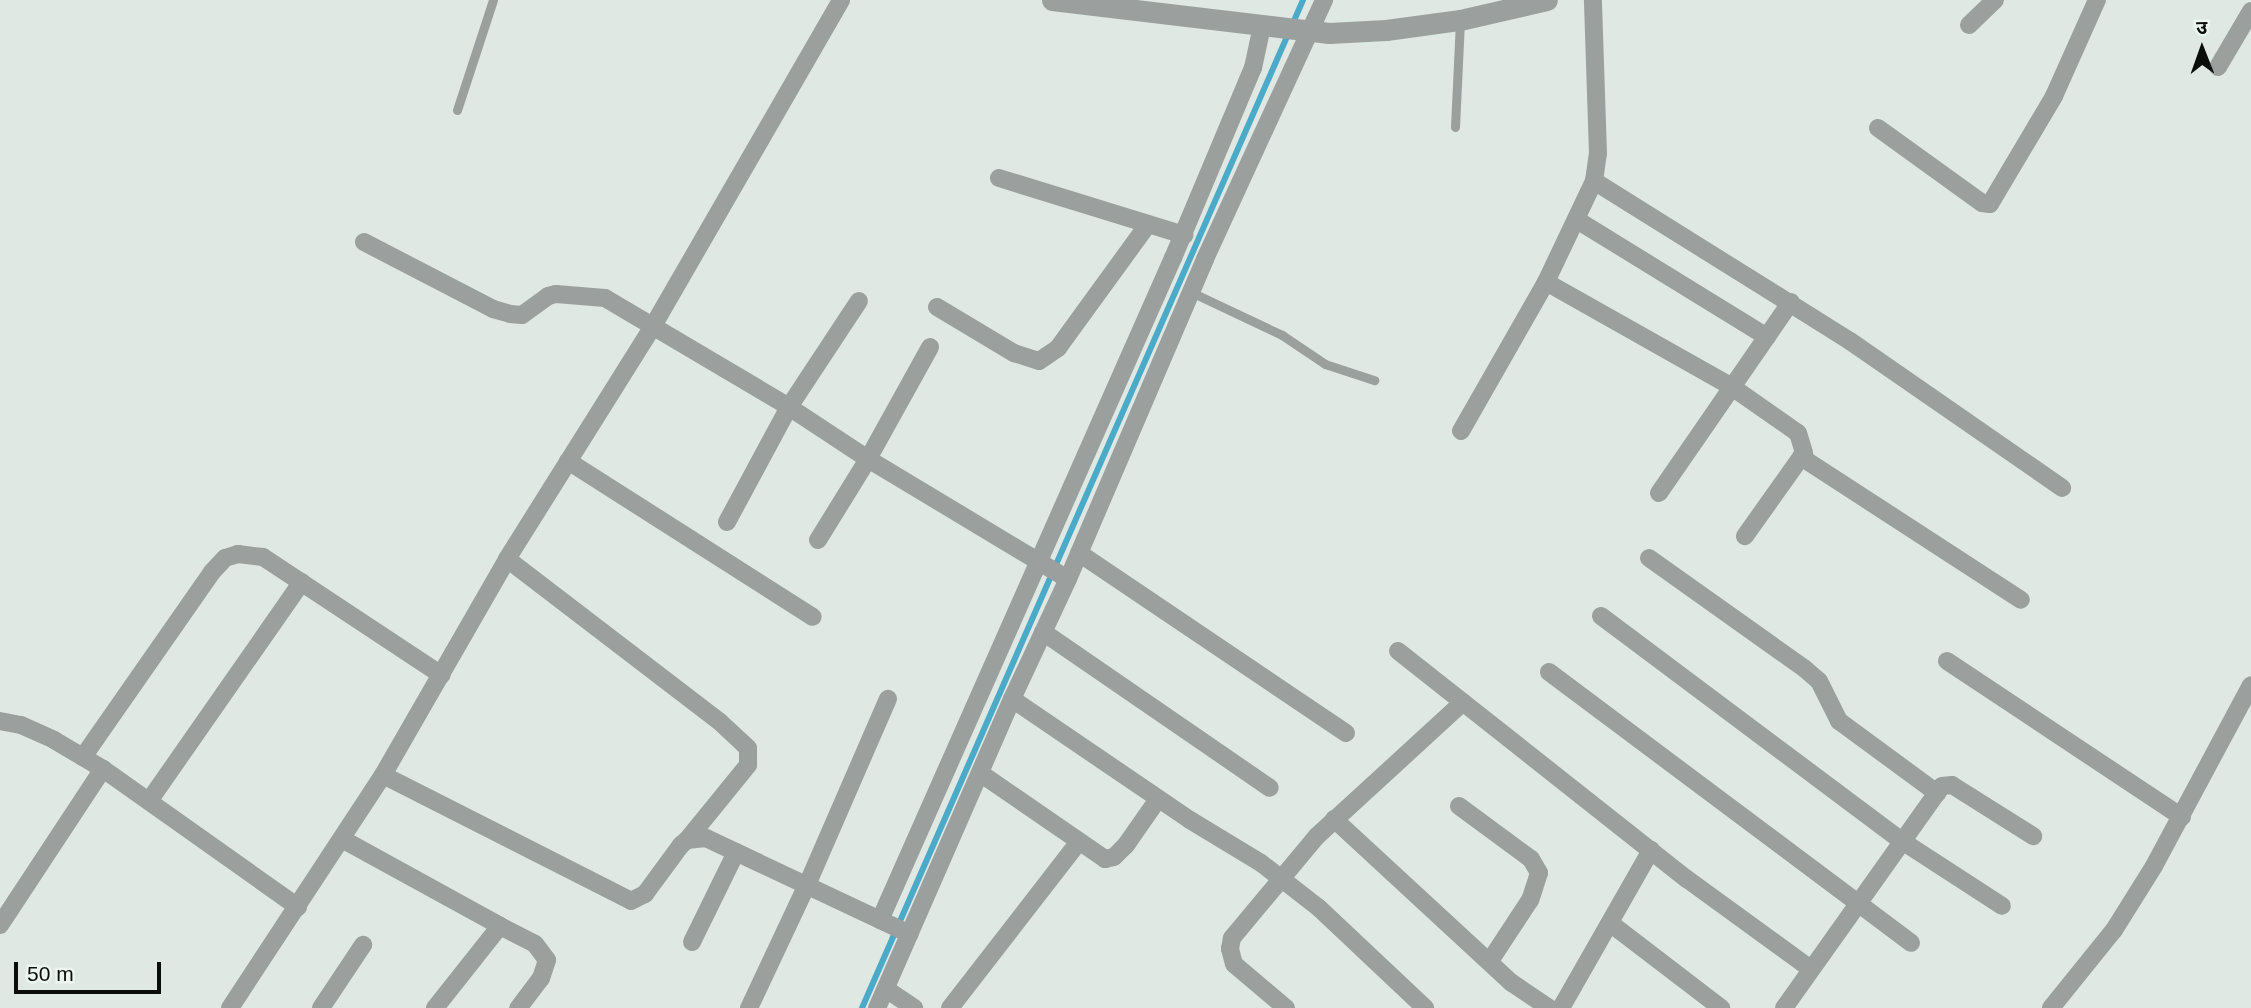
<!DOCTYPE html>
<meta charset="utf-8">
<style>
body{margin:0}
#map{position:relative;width:2251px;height:1008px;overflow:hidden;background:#dfe8e3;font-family:Helvetica,"Noto Sans Devanagari",sans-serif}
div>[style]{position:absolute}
.stream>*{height:6px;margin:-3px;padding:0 3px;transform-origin:3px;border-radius:3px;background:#4aaac8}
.service>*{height:9px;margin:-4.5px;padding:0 4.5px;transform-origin:4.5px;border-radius:4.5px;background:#9ba09f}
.minor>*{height:18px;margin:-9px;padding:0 9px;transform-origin:9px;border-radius:9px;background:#9ba09f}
.tertiary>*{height:21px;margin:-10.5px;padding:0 10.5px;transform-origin:10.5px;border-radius:10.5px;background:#9ba09f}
span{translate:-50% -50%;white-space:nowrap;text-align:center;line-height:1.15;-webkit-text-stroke:5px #ecf5f0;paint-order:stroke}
.north{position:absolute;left:2167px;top:14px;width:70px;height:70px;-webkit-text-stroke:5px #ecf5f0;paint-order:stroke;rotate:359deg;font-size:19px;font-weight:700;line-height:28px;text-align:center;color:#0a0d0c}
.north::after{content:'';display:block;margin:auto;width:24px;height:32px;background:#0a0d0c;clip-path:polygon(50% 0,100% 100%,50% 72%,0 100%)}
.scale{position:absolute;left:14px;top:962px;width:147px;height:32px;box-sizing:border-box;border:4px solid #0a0d0c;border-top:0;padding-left:9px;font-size:21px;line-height:24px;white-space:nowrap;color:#0a0d0c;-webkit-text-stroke:5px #ecf5f0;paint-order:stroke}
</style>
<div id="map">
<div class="stream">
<div style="left:862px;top:1008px;width:1100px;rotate:-66.37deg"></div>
</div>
<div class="service">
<div style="left:457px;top:110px;width:116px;rotate:-71.9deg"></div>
<div style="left:1455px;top:127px;width:105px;rotate:-87.3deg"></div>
<div style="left:1191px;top:292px;width:101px;rotate:25.3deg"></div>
<div style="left:1282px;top:335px;width:52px;rotate:34deg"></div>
<div style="left:1325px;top:364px;width:52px;rotate:18.1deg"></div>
</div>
<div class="minor">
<div style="left:1969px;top:25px;width:36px;rotate:-44deg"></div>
<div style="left:2218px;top:67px;width:65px;rotate:-59.5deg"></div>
<div style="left:1878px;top:128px;width:128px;rotate:35.8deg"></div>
<div style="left:1982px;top:203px;width:8px;rotate:7deg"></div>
<div style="left:1990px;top:204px;width:126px;rotate:-59.3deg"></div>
<div style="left:2054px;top:96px;width:105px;rotate:-65.9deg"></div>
<div style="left:999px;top:178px;width:194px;rotate:17.1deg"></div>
<div style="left:1594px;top:181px;width:302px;rotate:32deg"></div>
<div style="left:1850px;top:341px;width:258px;rotate:34.7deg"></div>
<div style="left:1577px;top:220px;width:223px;rotate:31.6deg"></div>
<div style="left:364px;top:242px;width:145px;rotate:27.4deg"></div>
<div style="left:493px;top:309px;width:18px;rotate:16deg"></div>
<div style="left:510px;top:314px;width:12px;rotate:5deg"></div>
<div style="left:522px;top:315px;width:32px;rotate:-36deg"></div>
<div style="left:548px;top:296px;width:8px;rotate:-14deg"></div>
<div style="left:556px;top:294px;width:49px;rotate:4.7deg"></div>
<div style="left:605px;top:298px;width:214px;rotate:30.6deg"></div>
<div style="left:789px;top:407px;width:95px;rotate:33.4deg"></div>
<div style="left:868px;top:459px;width:233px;rotate:31deg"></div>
<div style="left:1546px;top:282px;width:214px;rotate:29.4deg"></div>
<div style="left:1732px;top:387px;width:80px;rotate:34.9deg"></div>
<div style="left:1798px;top:433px;width:21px;rotate:73deg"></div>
<div style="left:1804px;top:453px;width:102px;rotate:125.4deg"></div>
<div style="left:937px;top:307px;width:90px;rotate:30.9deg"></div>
<div style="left:1014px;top:353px;width:26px;rotate:18deg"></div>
<div style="left:1039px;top:361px;width:23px;rotate:-34deg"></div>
<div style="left:1058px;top:348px;width:153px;rotate:-54deg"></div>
<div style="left:1461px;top:431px;width:172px;rotate:-60.3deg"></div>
<div style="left:1546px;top:282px;width:112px;rotate:-64.6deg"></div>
<div style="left:1594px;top:181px;width:27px;rotate:-82deg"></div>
<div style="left:1598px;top:154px;width:154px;rotate:-91.9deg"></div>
<div style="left:1801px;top:457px;width:262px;rotate:33deg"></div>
<div style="left:568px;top:461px;width:290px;rotate:32.5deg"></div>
<div style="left:1659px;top:493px;width:232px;rotate:-55.4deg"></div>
<div style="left:727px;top:522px;width:131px;rotate:-61.7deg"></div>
<div style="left:789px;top:407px;width:127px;rotate:-56.6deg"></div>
<div style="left:818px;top:540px;width:95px;rotate:-58.3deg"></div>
<div style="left:868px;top:459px;width:128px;rotate:-61deg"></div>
<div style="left:1079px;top:553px;width:322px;rotate:34deg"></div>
<div style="left:1649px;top:558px;width:191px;rotate:35.4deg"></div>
<div style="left:1805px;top:669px;width:18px;rotate:41deg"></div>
<div style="left:1819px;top:681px;width:45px;rotate:63.4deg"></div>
<div style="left:1839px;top:721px;width:122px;rotate:36.3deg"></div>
<div style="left:507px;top:559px;width:268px;rotate:37.4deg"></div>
<div style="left:720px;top:722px;width:38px;rotate:43deg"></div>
<div style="left:748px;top:748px;width:17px;rotate:90deg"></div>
<div style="left:748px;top:765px;width:97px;rotate:129.1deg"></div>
<div style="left:1601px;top:616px;width:376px;rotate:36.8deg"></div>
<div style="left:1902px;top:841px;width:119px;rotate:33deg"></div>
<div style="left:1043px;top:632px;width:275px;rotate:34.5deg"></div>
<div style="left:1398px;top:651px;width:368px;rotate:38.3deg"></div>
<div style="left:1687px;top:879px;width:153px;rotate:36deg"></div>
<div style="left:1947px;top:661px;width:282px;rotate:33.6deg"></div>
<div style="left:1549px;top:672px;width:452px;rotate:36.8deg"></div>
<div style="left:1012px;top:699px;width:215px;rotate:34.2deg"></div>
<div style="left:1190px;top:820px;width:83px;rotate:31.2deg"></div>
<div style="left:1261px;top:863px;width:73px;rotate:37.8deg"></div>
<div style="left:1319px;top:908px;width:146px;rotate:43.3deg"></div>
<div style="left:0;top:721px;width:21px;rotate:11deg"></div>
<div style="left:21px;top:725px;width:36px;rotate:24deg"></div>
<div style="left:54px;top:740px;width:57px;rotate:30.6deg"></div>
<div style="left:103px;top:769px;width:239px;rotate:35.3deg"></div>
<div style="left:83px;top:757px;width:226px;rotate:-55.1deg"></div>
<div style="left:212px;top:572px;width:19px;rotate:-47deg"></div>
<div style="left:225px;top:558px;width:14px;rotate:-17deg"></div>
<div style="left:238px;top:554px;width:25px;rotate:7deg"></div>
<div style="left:263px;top:557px;width:214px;rotate:33.5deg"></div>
<div style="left:980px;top:773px;width:152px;rotate:34.5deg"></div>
<div style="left:1105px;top:859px;width:9px;rotate:-13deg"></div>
<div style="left:1114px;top:857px;width:17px;rotate:-45deg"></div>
<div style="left:1126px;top:845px;width:56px;rotate:-55.2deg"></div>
<div style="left:383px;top:775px;width:278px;rotate:26.9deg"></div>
<div style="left:631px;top:901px;width:16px;rotate:-27deg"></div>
<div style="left:645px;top:894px;width:61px;rotate:-53.7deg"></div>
<div style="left:681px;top:845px;width:8px;rotate:-40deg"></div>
<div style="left:687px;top:840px;width:19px;rotate:-6deg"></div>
<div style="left:706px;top:838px;width:225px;rotate:25.2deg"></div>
<div style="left:149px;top:801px;width:267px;rotate:-55.1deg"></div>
<div style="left:1459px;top:806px;width:89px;rotate:36.4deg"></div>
<div style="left:1531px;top:859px;width:16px;rotate:60deg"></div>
<div style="left:1539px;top:873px;width:28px;rotate:108deg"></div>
<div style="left:1530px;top:900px;width:73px;rotate:123.3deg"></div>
<div style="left:1334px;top:819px;width:242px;rotate:42.7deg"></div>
<div style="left:1512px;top:983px;width:45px;rotate:34deg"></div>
<div style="left:342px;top:839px;width:180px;rotate:28.8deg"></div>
<div style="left:500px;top:926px;width:105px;rotate:128.4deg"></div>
<div style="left:880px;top:920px;width:724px;rotate:-66.13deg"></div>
<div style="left:1173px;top:258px;width:206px;rotate:-67.2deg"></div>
<div style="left:1253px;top:68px;width:43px;rotate:-77.9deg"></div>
<div style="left:1610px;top:923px;width:140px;rotate:37.4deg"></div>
<div style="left:0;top:925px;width:187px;rotate:-56.6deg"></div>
<div style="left:500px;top:926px;width:39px;rotate:27deg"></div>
<div style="left:535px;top:944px;width:20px;rotate:53deg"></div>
<div style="left:547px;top:960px;width:19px;rotate:108deg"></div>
<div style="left:541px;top:978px;width:38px;rotate:127deg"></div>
<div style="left:692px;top:942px;width:100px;rotate:-63.9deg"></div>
<div style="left:886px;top:989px;width:34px;rotate:34deg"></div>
<div style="left:230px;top:1008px;width:279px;rotate:-56.7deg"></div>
<div style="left:383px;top:775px;width:249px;rotate:-60.1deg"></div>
<div style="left:507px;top:559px;width:275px;rotate:-57.9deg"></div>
<div style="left:653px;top:326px;width:376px;rotate:-60deg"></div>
<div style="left:321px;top:1008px;width:76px;rotate:-56.3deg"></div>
<div style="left:749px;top:1008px;width:136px;rotate:-64.8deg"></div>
<div style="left:807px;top:885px;width:203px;rotate:-66.5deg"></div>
<div style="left:877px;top:1008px;width:337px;rotate:-66.4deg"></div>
<div style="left:1012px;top:699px;width:132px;rotate:-65deg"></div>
<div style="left:1068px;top:579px;width:348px;rotate:-66.8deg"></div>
<div style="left:1205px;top:259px;width:285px;rotate:-65.3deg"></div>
<div style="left:950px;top:1008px;width:209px;rotate:-52.2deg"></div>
<div style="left:1286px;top:1008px;width:68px;rotate:-139.8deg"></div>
<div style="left:1234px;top:964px;width:16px;rotate:-105deg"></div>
<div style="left:1230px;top:949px;width:11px;rotate:-80deg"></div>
<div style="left:1232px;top:938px;width:133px;rotate:-50.2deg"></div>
<div style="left:1317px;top:836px;width:198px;rotate:-42.5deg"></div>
<div style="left:1561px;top:1008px;width:182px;rotate:-60.3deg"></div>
<div style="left:1784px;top:1008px;width:272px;rotate:-54.6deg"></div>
<div style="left:1942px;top:786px;width:10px;rotate:-6deg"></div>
<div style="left:1952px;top:785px;width:96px;rotate:32.2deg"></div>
<div style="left:2051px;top:1008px;width:100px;rotate:-51.1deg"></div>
<div style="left:2114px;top:930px;width:75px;rotate:-58deg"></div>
<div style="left:2154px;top:866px;width:205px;rotate:-61.8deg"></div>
</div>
<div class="tertiary">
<div style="left:1052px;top:0;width:279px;rotate:6.8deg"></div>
<div style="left:1329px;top:33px;width:57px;rotate:-3deg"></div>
<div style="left:1386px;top:30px;width:75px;rotate:-7.7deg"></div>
<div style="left:1460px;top:20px;width:89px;rotate:-12.9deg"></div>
</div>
<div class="north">उ</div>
<div class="scale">50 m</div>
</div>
